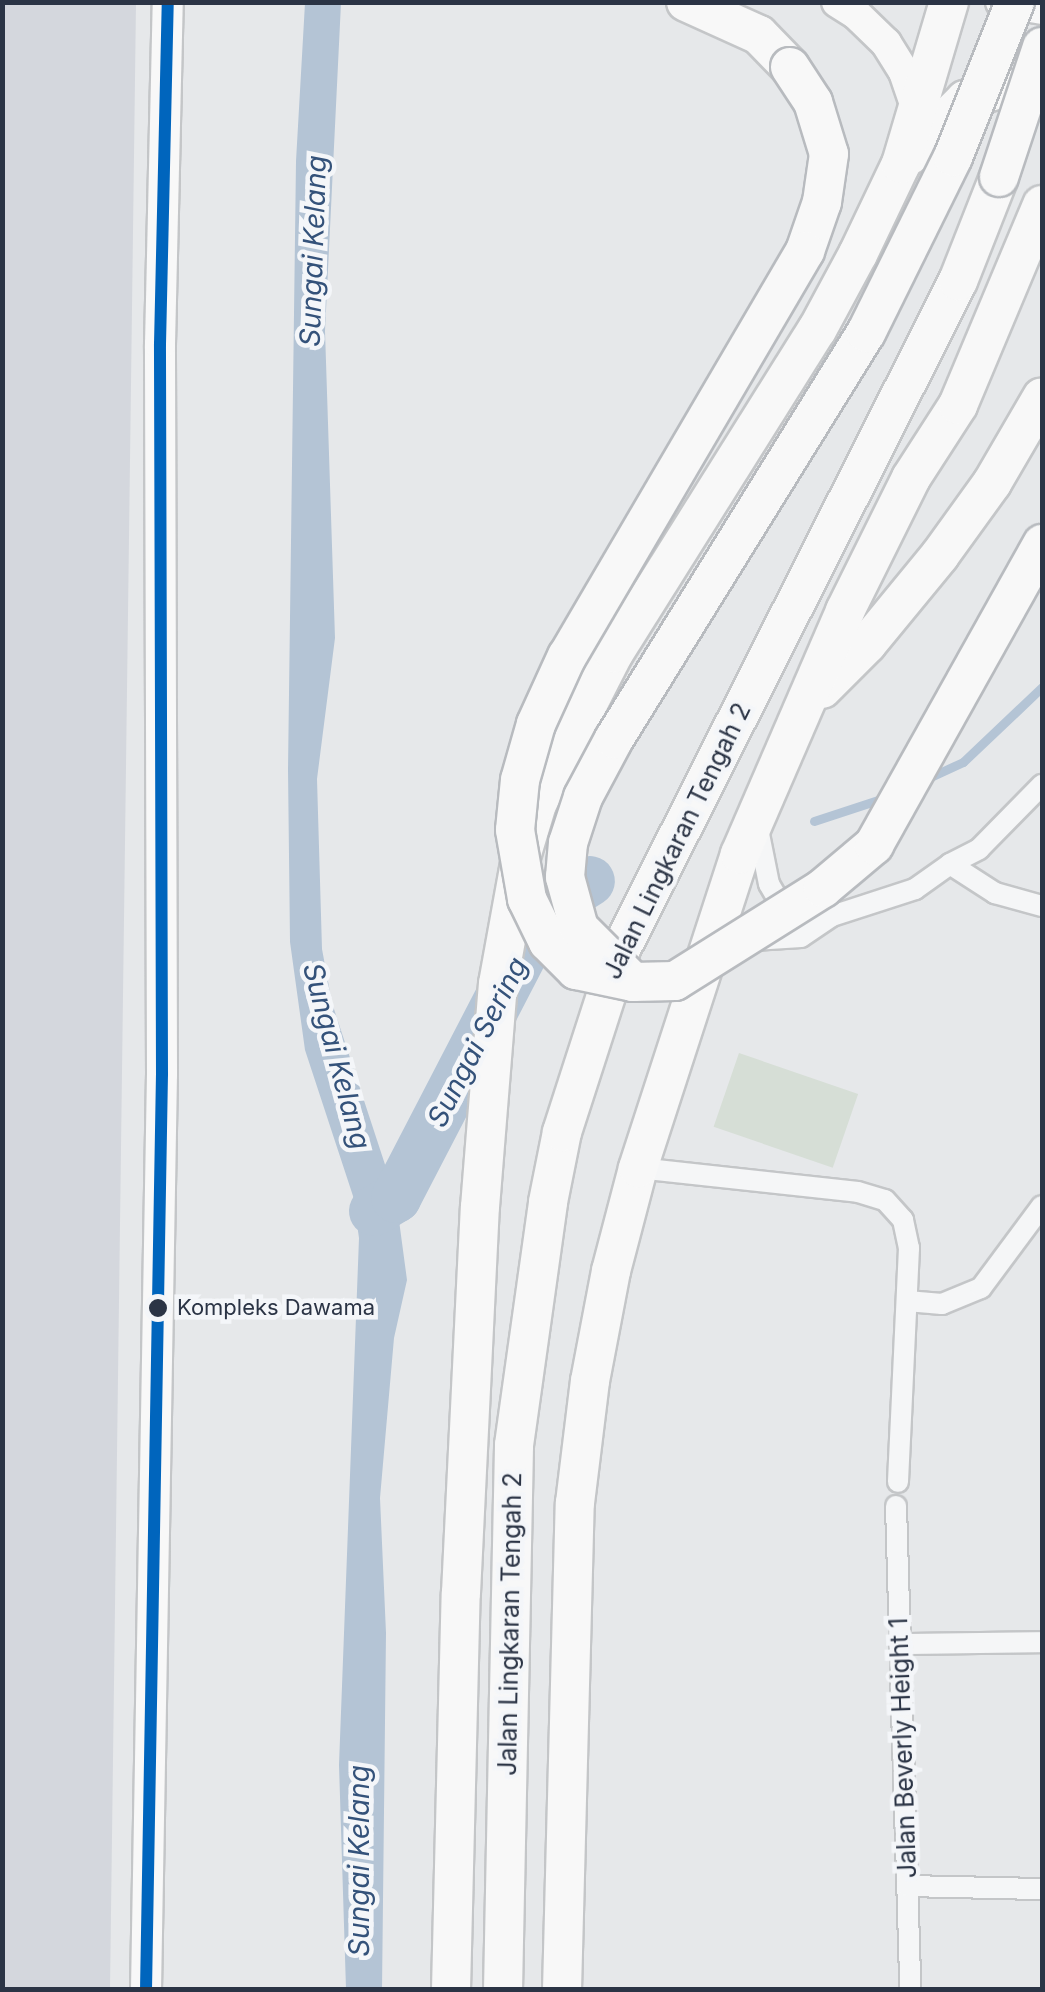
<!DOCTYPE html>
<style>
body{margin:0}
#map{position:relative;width:1045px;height:1992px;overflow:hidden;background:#e6e8ea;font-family:Inter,sans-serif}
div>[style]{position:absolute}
.built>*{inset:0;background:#d4d7dd}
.green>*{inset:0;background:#d6ded6;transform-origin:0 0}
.water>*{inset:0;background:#b4c4d5}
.stream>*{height:9px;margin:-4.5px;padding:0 4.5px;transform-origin:4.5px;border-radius:4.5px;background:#b4c4d5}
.river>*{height:50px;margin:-25px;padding:0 25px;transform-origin:25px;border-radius:25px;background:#b4c4d5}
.roads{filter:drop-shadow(2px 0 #c4c6c8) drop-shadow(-2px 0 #c4c6c8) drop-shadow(0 2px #c4c6c8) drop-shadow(0 -2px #c4c6c8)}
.street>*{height:20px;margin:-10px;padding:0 10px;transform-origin:10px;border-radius:10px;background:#f5f6f7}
.secondary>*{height:30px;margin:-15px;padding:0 15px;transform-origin:15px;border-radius:15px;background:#f8f8f8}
.highway>*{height:38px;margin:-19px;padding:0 19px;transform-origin:19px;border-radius:19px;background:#f8f8f8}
.bridges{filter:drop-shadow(2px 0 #b8bbbf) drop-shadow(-2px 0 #b8bbbf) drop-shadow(0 2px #b8bbbf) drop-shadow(0 -2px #b8bbbf)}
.highway-bridge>*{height:38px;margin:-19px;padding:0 19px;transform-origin:19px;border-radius:19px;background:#f8f8f8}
.bus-1>*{height:12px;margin:-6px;padding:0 6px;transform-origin:6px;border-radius:6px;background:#0065bd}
.dots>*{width:28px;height:28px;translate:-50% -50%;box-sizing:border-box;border:5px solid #f4f6f9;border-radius:50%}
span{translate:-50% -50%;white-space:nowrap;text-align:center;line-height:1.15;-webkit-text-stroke:9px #f4f6f9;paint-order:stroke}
.bus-label{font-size:22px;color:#2b3445}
.left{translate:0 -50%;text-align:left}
.street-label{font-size:25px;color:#2b3445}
.water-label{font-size:28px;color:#34527a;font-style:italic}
.frame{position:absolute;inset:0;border:5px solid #2b3445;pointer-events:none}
</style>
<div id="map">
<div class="built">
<div style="clip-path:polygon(3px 2px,136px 3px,110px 1989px,3px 1989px)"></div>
</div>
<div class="green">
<div style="left:739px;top:1053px;width:126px;height:78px;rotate:19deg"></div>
</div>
<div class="water">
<div style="clip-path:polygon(305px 3px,341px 3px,325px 331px,335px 638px,317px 779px,322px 949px,332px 1003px,396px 1198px,407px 1280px,394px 1338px,380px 1498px,386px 1633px,382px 1990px,346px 1989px,339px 1765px,359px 1238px,353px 1196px,305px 1050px,290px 942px,288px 770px,296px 161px)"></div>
</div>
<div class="stream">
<div style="left:924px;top:780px;width:43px;rotate:-24.8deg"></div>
<div style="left:963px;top:762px;width:109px;rotate:-43.5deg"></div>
<div style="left:814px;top:821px;width:77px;rotate:-18.2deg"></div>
</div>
<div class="river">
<div style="left:374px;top:1211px;width:26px;rotate:-31deg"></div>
<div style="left:396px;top:1198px;width:326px;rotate:-62.6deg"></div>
<div style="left:546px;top:909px;width:52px;rotate:-32.5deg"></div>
</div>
<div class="roads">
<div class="street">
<div style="left:757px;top:824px;width:61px;rotate:78.7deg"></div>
<div style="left:769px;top:884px;width:14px;rotate:60deg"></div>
<div style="left:776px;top:896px;width:26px;rotate:25deg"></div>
<div style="left:950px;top:864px;width:33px;rotate:-27deg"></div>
<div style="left:979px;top:849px;width:90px;rotate:-45.5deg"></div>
<div style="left:754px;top:940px;width:47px;rotate:-3.7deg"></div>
<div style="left:801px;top:937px;width:37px;rotate:-34deg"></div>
<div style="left:832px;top:916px;width:87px;rotate:-18deg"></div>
<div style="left:915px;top:889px;width:43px;rotate:-35.5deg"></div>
<div style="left:950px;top:864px;width:54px;rotate:32.8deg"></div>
<div style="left:995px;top:893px;width:49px;rotate:15.5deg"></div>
<div style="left:638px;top:1168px;width:221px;rotate:6.2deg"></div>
<div style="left:858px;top:1192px;width:28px;rotate:17deg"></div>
<div style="left:885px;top:1200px;width:27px;rotate:48deg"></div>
<div style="left:903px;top:1220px;width:29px;rotate:78deg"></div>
<div style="left:909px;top:1248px;width:234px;rotate:92.7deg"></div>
<div style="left:907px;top:1301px;width:35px;rotate:5deg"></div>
<div style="left:942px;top:1304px;width:42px;rotate:-22.3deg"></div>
<div style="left:981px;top:1288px;width:102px;rotate:-53.4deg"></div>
<div style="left:896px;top:1506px;width:484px;rotate:88.3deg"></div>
<div style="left:900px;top:1644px;width:142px;rotate:-0.8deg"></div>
<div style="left:907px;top:1886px;width:135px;rotate:1.3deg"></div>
</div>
<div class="secondary">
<div style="left:837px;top:2px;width:22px;rotate:32deg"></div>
<div style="left:856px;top:14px;width:42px;rotate:44deg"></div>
<div style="left:886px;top:43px;width:34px;rotate:58deg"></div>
<div style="left:904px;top:72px;width:43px;rotate:71.1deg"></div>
<div style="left:1001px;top:2px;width:42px;rotate:9.7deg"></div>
<div style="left:146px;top:1990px;width:916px;rotate:-89deg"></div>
<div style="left:162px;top:1074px;width:730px;rotate:-90.16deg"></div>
<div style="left:160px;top:344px;width:342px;rotate:-88.7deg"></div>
</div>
<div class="highway">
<div style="left:686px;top:2px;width:80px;rotate:24.3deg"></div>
<div style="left:759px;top:35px;width:45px;rotate:45.9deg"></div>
<div style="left:910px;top:155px;width:78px;rotate:-45deg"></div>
<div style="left:965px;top:100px;width:40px;rotate:-18deg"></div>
<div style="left:1003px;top:88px;width:40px;rotate:10deg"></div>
<div style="left:822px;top:689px;width:64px;rotate:-45deg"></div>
<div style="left:867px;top:644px;width:115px;rotate:-50.6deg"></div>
<div style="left:940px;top:555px;width:89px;rotate:-54.2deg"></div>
<div style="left:992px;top:483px;width:99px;rotate:-59.8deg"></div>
<div style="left:451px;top:1990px;width:397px;rotate:-88.6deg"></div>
<div style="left:461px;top:1593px;width:386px;rotate:-87.2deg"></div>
<div style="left:480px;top:1207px;width:224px;rotate:-85.4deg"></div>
<div style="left:498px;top:984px;width:129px;rotate:-79.7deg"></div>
<div style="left:521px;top:857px;width:55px;rotate:-73.2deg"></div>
<div style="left:537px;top:804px;width:169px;rotate:-63deg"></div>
<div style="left:614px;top:653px;width:381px;rotate:-57.9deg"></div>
<div style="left:817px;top:330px;width:86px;rotate:-61.7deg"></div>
<div style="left:858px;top:254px;width:100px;rotate:-64.5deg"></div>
<div style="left:901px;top:164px;width:169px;rotate:-73.5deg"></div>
<div style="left:503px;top:1990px;width:545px;rotate:-88.84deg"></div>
<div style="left:514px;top:1445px;width:245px;rotate:-82deg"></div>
<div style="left:548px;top:1202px;width:71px;rotate:-78.7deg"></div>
<div style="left:562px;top:1132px;width:192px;rotate:-72.1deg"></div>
<div style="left:621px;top:949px;width:748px;rotate:-63.23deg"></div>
<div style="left:958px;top:281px;width:112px;rotate:-68.5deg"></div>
<div style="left:562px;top:1990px;width:487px;rotate:-88.5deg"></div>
<div style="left:575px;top:1503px;width:123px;rotate:-83deg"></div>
<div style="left:590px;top:1381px;width:112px;rotate:-79.2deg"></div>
<div style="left:611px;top:1271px;width:106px;rotate:-75.3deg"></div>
<div style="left:638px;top:1168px;width:330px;rotate:-72deg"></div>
<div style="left:740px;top:854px;width:265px;rotate:-66.6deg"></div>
<div style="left:845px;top:611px;width:148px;rotate:-63.6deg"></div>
<div style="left:911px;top:478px;width:87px;rotate:-57.2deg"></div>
<div style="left:958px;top:405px;width:217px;rotate:-67.2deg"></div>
</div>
</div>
<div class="bridges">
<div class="highway-bridge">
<div style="left:790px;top:67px;width:42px;rotate:56.7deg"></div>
<div style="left:813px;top:102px;width:54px;rotate:72.9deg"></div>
<div style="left:829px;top:154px;width:49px;rotate:98.3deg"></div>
<div style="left:822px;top:202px;width:52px;rotate:109.1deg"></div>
<div style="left:805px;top:251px;width:470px;rotate:120.4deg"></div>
<div style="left:567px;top:656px;width:75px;rotate:114.5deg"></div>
<div style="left:536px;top:724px;width:58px;rotate:105.9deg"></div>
<div style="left:520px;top:780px;width:50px;rotate:95.7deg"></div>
<div style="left:515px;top:830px;width:70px;rotate:80.1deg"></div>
<div style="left:527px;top:899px;width:48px;rotate:64deg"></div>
<div style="left:548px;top:942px;width:40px;rotate:45deg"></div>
<div style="left:576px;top:970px;width:58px;rotate:11.9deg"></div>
<div style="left:633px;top:982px;width:42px;rotate:-1.4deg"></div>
<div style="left:675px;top:981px;width:175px;rotate:-32.1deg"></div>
<div style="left:823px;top:888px;width:67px;rotate:-40.1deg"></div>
<div style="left:874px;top:845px;width:345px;rotate:-60.8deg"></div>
<div style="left:999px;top:177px;width:137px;rotate:-71.7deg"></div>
<div style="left:633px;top:982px;width:76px;rotate:-135deg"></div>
<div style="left:579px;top:928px;width:53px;rotate:-105.4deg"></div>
<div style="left:565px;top:877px;width:34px;rotate:-85deg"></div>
<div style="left:568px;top:843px;width:48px;rotate:-71.9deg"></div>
<div style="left:583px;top:797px;width:66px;rotate:-61.9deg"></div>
<div style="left:614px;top:739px;width:478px;rotate:-58.2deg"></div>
<div style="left:866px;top:333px;width:196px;rotate:-63.7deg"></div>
<div style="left:953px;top:157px;width:167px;rotate:-68.2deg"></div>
</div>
</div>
<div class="bus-1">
<div style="left:146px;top:1990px;width:916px;rotate:-89deg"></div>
<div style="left:162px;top:1074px;width:730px;rotate:-90.16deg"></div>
<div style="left:160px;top:344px;width:342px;rotate:-88.7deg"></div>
</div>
<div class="dots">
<div style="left:158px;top:1308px;background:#2b3445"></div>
</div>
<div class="bus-label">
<span class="left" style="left:177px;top:1308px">Kompleks Dawama</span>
</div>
<div class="street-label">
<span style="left:677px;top:841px;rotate:-64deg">Jalan Lingkaran Tengah 2</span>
<span style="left:510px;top:1624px;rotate:-89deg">Jalan Lingkaran Tengah 2</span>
<span style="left:903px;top:1748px;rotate:-92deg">Jalan Beverly Height 1</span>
</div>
<div class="water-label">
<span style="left:313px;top:251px;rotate:-88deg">Sungai Kelang</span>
<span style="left:477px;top:1042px;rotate:-63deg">Sungai Sering</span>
<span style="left:337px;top:1056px;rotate:75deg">Sungai Kelang</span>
<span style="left:359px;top:1861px;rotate:-90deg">Sungai Kelang</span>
</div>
<div class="frame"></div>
</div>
